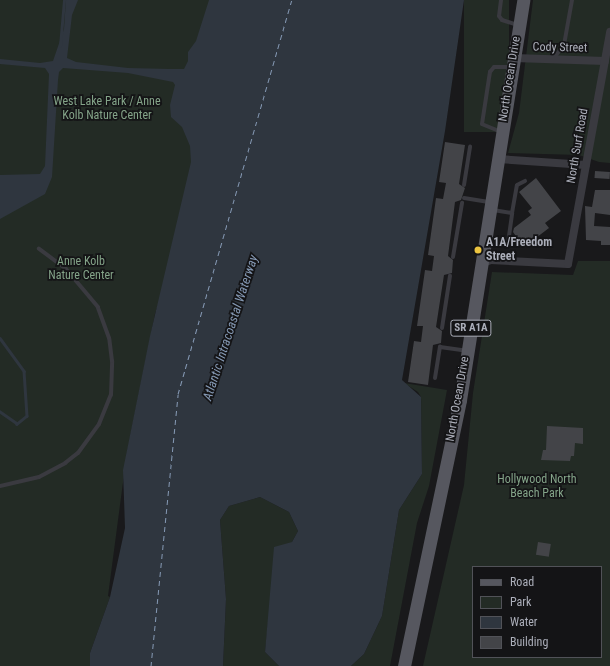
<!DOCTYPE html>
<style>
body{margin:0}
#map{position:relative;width:610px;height:666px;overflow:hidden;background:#19191b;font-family:"Roboto Condensed",sans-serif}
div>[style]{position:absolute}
.green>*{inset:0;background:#232b25;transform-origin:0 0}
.water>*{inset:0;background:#2f363f}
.stream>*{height:2.5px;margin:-1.25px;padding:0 1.25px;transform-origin:1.25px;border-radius:1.25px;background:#2f363f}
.ferry>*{height:1px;margin-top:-0.5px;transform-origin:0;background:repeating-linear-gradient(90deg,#8599b4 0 5px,transparent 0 9px)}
.building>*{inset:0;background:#434448;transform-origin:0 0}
.service>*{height:4px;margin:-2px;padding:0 2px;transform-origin:2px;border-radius:2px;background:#3a3a40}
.minor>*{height:8px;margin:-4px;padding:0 4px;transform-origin:4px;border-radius:4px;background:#3a3a40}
.primary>*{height:13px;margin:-6.5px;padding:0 6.5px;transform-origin:6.5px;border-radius:6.5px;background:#56575f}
.dots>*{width:11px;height:11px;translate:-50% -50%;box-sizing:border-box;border:2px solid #141416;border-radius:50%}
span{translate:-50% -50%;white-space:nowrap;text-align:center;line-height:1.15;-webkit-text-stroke:3.5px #141416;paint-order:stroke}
.shield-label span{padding:1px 3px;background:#141416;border:1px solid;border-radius:3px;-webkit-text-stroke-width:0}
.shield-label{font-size:11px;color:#acafba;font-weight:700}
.street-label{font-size:12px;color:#acafba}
.park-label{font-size:12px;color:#84a489}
.poi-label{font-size:12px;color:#acafba;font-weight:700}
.left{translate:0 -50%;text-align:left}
.water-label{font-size:13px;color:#8599b4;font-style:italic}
.legend{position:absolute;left:472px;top:566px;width:130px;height:92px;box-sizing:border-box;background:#141416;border:1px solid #515258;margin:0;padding:5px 7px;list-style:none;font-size:12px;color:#acafba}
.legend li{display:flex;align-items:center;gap:8px;height:20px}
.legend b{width:20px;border:1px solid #515258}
</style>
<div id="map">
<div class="green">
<div style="clip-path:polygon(0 0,229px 0,226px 91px,155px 314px,127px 452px,108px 596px,110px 597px,90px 653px,90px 666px,0 666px)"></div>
<div style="left:464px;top:0;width:45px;height:132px"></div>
<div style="clip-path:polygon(533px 0,610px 0,610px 163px,599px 162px,579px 155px,508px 153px,519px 113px)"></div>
<div style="clip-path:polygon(evenodd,578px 261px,610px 261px,610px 666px,423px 666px,464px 485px,473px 393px,492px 272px,573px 275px,578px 261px,473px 567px,601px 567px,601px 657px,473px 657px,473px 567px)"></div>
<div style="clip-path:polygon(404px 383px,447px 390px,429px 486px,417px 523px,390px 666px,351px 666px,364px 654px,382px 616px,399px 510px,422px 474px,421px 397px,418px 392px)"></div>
<div style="clip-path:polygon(260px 497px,289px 512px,298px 531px,292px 542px,268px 623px,265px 652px,279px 666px,223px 666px,226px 599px,220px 520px,229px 506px)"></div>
</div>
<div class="water">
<div style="clip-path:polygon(66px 0,78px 0,72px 15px,67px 58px,76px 62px,128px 68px,170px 69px,184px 69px,188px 61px,188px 52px,196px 41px,209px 0,464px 0,445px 131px,402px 380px,421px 397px,422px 474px,399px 510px,382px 616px,364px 654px,351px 666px,279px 666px,265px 652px,274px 547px,292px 542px,298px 531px,289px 512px,260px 497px,229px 506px,220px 520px,226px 599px,223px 666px,90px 666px,90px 653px,110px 597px,125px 528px,123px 470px,150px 336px,191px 162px,190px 146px,182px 127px,171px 117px,170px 105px,175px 85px,173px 82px,128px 73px,63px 68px,59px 72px,58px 80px,52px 177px,45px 194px,0 219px,0 175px,40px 174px,45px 166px,49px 74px,45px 68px,0 64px,0 59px,40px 63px,53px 61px,64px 29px)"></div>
</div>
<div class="stream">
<div style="left:60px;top:46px;width:46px;rotate:-85deg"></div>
<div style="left:0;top:338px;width:41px;rotate:54deg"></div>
<div style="left:24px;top:371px;width:45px;rotate:86.2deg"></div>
<div style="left:27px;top:416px;width:13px;rotate:141deg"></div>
<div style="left:17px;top:424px;width:21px;rotate:-145deg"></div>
</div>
<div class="ferry">
<div style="left:151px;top:666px;width:273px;rotate:-84.3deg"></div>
<div style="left:178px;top:394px;width:410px;rotate:-73.9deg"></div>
</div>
<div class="building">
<div style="clip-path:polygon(445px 142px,465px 145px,459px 184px,465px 188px,461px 200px,455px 202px,448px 256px,453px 260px,452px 273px,444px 275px,436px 327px,442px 331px,441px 343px,433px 345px,428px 385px,408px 382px,414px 341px,421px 342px,423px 326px,417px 326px,425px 270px,432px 271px,434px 256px,428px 255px,436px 198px,443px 199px,446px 183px,439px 182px)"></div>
<div style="left:595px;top:171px;width:15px;height:7px;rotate:4deg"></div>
<div style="clip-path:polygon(536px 178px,561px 211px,545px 223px,549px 228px,524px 247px,513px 232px,514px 228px,531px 215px,528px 211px,532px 208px,519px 192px)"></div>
<div style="clip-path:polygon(595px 190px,610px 190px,610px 215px,595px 213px,594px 226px,610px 227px,610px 245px,601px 245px,601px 241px,586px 240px,585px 206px,592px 207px)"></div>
<div style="clip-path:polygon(547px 426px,583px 428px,583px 444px,575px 443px,574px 456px,571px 456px,570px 461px,541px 460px,543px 450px,546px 450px)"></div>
<div style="left:538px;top:542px;width:13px;height:13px;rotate:9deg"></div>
</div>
<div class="service">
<div style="left:501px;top:0;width:16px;rotate:97deg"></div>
<div style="left:499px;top:16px;width:5px;rotate:53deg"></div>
<div style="left:502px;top:20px;width:16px;rotate:18deg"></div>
<div style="left:553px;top:59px;width:18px;rotate:-52deg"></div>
<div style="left:564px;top:45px;width:46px;rotate:-79.9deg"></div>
<div style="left:499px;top:131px;width:18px;rotate:-158deg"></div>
<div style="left:482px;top:124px;width:53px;rotate:-81.3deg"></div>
<div style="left:490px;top:72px;width:6px;rotate:-51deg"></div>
<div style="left:494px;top:67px;width:16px"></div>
<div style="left:464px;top:185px;width:39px;rotate:-81deg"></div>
<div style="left:464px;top:198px;width:25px;rotate:9deg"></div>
<div style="left:493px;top:210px;width:19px;rotate:9deg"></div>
<div style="left:512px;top:213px;width:28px;rotate:-80deg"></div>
<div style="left:517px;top:185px;width:9px;rotate:-27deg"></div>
<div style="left:508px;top:243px;width:30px;rotate:-82deg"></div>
<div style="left:453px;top:257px;width:55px;rotate:-80.5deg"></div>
<div style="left:442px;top:328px;width:53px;rotate:-81.3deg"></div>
<div style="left:440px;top:347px;width:27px;rotate:8deg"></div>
<div style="left:435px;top:378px;width:32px;rotate:-81deg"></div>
<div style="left:0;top:486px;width:40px;rotate:-13deg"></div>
<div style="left:39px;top:477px;width:30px;rotate:-28deg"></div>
<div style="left:65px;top:463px;width:16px;rotate:-38deg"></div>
<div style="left:78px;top:453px;width:36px;rotate:-54deg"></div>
<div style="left:99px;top:424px;width:31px;rotate:-68deg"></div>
<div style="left:111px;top:395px;width:34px;rotate:-88deg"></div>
<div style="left:112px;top:361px;width:23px;rotate:-97deg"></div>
<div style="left:109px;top:338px;width:33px;rotate:-110deg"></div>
<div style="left:98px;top:307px;width:50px;rotate:-130.1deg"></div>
<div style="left:66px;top:269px;width:34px;rotate:-143deg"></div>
</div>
<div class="minor">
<div style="left:514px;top:58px;width:91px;rotate:1.9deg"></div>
<div style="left:498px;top:159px;width:88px;rotate:3.9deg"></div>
<div style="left:483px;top:263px;width:9px;rotate:-21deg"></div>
<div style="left:491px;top:260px;width:77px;rotate:3deg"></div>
<div style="left:568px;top:264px;width:236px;rotate:-79.7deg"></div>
</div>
<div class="primary">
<div style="left:404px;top:666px;width:272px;rotate:-78.1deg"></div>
<div style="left:460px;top:400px;width:405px;rotate:-81deg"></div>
</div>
<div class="dots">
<div style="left:478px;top:250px;background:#ecc440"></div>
</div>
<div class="shield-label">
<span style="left:471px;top:328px">SR A1A</span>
</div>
<div class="street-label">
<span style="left:560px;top:48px;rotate:1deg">Cody Street</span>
<span style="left:510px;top:79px;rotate:-81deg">North Ocean Drive</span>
<span style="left:578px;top:146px;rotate:-80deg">North Surf Road</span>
<span style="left:458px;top:399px;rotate:-80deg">North Ocean Drive</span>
</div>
<div class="park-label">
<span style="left:107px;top:109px">West Lake Park / Anne<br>Kolb Nature Center</span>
<span style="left:81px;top:269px">Anne Kolb<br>Nature Center</span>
<span style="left:537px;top:487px">Hollywood North<br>Beach Park</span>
</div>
<div class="poi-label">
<span class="left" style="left:486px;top:250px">A1A/Freedom<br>Street</span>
</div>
<div class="water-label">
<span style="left:231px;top:328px;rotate:-72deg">Atlantic Intracoastal Waterway</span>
</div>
<ul class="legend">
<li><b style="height:5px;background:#56575f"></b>Road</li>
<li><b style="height:11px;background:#232b25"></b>Park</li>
<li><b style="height:11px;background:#2f363f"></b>Water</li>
<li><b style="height:11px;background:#434448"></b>Building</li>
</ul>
</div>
